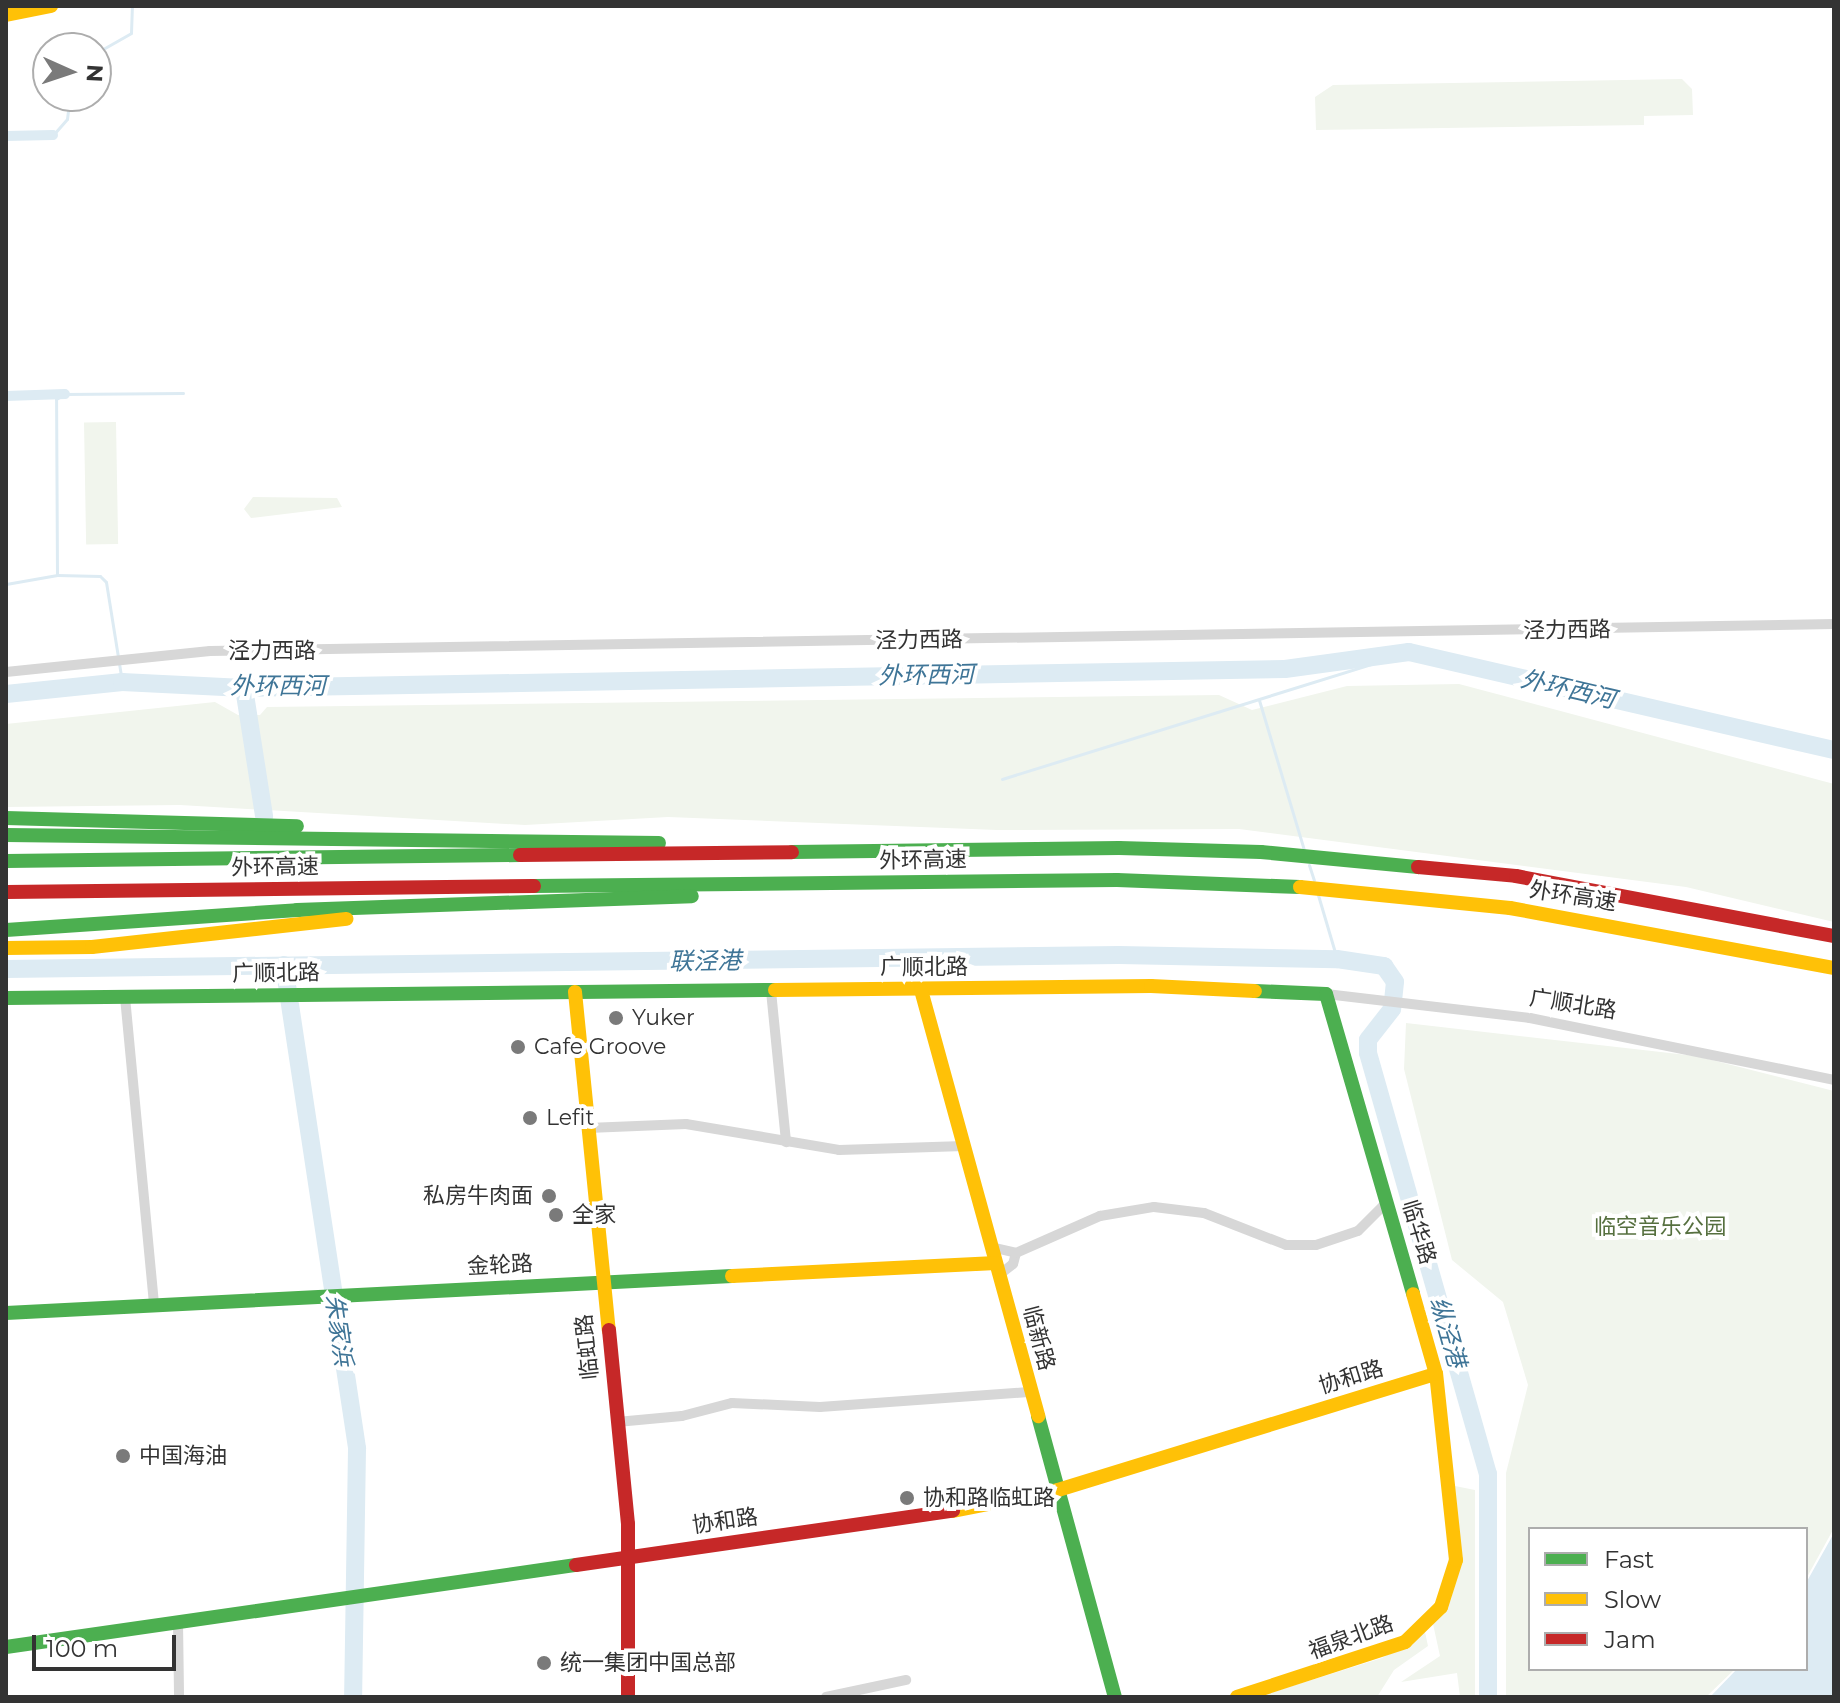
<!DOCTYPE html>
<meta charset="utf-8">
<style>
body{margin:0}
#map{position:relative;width:1840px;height:1703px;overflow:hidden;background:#fff;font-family:Montserrat,"Noto Sans SC",sans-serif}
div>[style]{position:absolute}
.green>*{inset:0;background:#f1f5ed;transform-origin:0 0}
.water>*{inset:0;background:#ddebf3}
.stream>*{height:3px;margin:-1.5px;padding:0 1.5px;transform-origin:1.5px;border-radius:1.5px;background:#ddebf3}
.canal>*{height:10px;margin:-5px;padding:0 5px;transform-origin:5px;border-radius:5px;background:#ddebf3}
.river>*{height:18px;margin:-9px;padding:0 9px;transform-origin:9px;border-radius:9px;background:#ddebf3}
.street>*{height:10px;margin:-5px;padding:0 5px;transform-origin:5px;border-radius:5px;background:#d7d7d7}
.fast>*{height:14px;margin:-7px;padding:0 7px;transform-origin:7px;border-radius:7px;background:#4caf50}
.slow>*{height:14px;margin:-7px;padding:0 7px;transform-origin:7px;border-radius:7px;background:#ffc107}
.jam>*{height:14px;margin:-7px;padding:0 7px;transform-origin:7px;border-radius:7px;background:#c62828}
.dots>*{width:22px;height:22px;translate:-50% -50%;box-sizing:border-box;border:4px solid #fff;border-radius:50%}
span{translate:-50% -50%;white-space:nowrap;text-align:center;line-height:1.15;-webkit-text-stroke:8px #fff;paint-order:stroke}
.street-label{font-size:22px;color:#333}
.poi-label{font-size:22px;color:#333}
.left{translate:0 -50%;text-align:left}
.right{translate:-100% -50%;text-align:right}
.park-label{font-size:22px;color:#56703f}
.water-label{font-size:24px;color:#3f7597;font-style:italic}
.frame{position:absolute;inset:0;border:8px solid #333;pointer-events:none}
.legend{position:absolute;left:1528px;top:1527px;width:280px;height:144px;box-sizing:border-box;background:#fff;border:2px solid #adadad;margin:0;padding:10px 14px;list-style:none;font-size:24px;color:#333}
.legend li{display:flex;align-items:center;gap:16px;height:40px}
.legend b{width:40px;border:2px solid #adadad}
.north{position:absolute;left:32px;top:32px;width:80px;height:80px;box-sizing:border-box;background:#fff;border:2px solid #adadad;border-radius:50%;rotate:93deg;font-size:22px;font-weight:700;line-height:32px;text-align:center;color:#333}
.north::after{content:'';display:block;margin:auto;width:28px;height:36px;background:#7a7a7a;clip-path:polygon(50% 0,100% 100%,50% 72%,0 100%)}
.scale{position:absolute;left:32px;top:1635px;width:144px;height:36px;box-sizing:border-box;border:4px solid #333;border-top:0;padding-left:10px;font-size:24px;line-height:28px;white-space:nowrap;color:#333;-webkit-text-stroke:6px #fff;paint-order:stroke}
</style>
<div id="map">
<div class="green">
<div style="clip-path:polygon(1682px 79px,1692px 89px,1693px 115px,1644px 116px,1644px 125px,1316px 130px,1315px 97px,1333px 85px)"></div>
<div style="left:116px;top:422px;width:122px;height:32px;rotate:89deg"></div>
<div style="clip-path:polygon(253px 497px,337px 498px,342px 507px,251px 518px,244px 509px)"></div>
<div style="clip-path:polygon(1459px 684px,1834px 784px,1834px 922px,1686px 887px,1239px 829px,997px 830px,668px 817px,525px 825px,180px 805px,6px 807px,6px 724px,215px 702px,238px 715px,260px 715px,267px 707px,1219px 695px,1252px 710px,1347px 686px)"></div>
<div style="clip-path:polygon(1406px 1023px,1696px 1056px,1834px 1091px,1834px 1528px,1806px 1579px,1806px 1529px,1530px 1529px,1530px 1669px,1735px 1669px,1706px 1697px,1506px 1697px,1506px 1473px,1528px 1385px,1503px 1302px,1452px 1260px,1404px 1069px)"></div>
<div style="clip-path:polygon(1455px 1486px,1475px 1490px,1475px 1697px,1460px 1697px,1457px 1673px,1401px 1682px,1440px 1656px,1433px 1624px,1451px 1600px,1458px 1569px)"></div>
<div style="clip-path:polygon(1425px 1632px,1428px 1646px,1394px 1670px,1377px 1697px,1257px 1697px,1382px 1658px)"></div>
</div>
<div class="water">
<div style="clip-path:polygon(1834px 1533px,1834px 1697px,1710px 1697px,1737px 1669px,1806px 1669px,1806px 1583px)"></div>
</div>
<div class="stream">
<div style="left:96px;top:53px;width:40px;rotate:-29.7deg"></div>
<div style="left:131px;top:33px;width:27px;rotate:-88deg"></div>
<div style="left:53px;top:135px;width:21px;rotate:-49deg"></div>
<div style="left:67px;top:119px;width:23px;rotate:-83deg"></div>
<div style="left:57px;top:575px;width:176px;rotate:-90.3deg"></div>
<div style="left:56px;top:399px;width:10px;rotate:-29deg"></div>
<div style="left:65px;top:394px;width:118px;rotate:-0.5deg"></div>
<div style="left:6px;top:584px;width:52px;rotate:-10deg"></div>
<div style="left:57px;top:575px;width:43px;rotate:1.3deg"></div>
<div style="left:100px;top:576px;width:8px;rotate:45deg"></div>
<div style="left:106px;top:582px;width:101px;rotate:80.9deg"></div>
<div style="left:1259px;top:700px;width:157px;rotate:73.3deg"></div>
<div style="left:1002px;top:779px;width:426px;rotate:-17.3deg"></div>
<div style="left:1309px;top:865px;width:16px;rotate:72deg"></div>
<div style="left:1318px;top:895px;width:67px;rotate:73.5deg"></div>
</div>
<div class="canal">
<div style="left:6px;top:136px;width:47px;rotate:-1.2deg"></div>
<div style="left:6px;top:396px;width:59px;rotate:-1.9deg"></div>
</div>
<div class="river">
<div style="left:244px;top:688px;width:130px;rotate:81.1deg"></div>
<div style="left:6px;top:694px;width:117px;rotate:-5.9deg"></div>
<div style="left:122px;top:682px;width:122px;rotate:2.8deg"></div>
<div style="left:244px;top:688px;width:1041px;rotate:-1.05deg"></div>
<div style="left:1285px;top:669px;width:125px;rotate:-7.8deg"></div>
<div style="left:1409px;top:652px;width:436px;rotate:13deg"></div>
<div style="left:284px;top:965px;width:489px;rotate:81.4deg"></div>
<div style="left:357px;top:1449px;width:248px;rotate:90.9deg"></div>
<div style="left:6px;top:969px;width:1113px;rotate:-0.72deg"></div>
<div style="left:1119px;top:955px;width:218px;rotate:1.1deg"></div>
<div style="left:1337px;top:959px;width:48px;rotate:8.5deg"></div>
<div style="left:1384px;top:966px;width:19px;rotate:55deg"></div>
<div style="left:1395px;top:982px;width:27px;rotate:96deg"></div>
<div style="left:1392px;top:1009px;width:39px;rotate:128deg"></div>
<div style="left:1368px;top:1040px;width:13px;rotate:90deg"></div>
<div style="left:1368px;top:1053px;width:438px;rotate:74.1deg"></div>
<div style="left:1488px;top:1474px;width:223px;rotate:90deg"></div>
</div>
<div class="street">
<div style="left:6px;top:672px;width:205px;rotate:-5.9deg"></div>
<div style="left:210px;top:651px;width:1624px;rotate:-0.95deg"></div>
<div style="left:771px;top:991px;width:152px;rotate:84.3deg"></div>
<div style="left:1326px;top:994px;width:205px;rotate:6.7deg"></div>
<div style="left:1530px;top:1018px;width:310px;rotate:11.5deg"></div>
<div style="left:125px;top:997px;width:310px;rotate:84.6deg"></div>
<div style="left:588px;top:1128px;width:98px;rotate:-2.3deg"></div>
<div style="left:686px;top:1124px;width:155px;rotate:9.6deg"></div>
<div style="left:839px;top:1150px;width:125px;rotate:-1.8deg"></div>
<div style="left:991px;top:1247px;width:26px;rotate:13deg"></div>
<div style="left:1016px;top:1253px;width:11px;rotate:105deg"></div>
<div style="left:1013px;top:1264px;width:18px;rotate:142deg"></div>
<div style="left:1016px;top:1253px;width:92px;rotate:-23.8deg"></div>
<div style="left:1100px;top:1216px;width:55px;rotate:-9.5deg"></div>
<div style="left:1154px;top:1207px;width:50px;rotate:6.8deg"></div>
<div style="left:1204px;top:1213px;width:88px;rotate:21.3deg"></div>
<div style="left:1286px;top:1245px;width:30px"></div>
<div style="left:1316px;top:1245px;width:44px;rotate:-18.4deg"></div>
<div style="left:1358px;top:1231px;width:41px;rotate:-45deg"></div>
<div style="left:617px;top:1422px;width:65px;rotate:-5.3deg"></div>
<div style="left:682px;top:1416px;width:52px;rotate:-14.6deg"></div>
<div style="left:732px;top:1403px;width:88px;rotate:2.6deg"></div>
<div style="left:820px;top:1407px;width:212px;rotate:-4.1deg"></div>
<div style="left:178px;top:1622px;width:75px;rotate:89.2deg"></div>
<div style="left:826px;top:1697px;width:82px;rotate:-12deg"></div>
</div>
<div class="fast">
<div style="left:6px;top:818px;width:291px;rotate:1.6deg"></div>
<div style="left:6px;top:835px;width:653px;rotate:0.7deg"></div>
<div style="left:792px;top:852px;width:327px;rotate:-0.7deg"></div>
<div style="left:1119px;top:848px;width:142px;rotate:1.6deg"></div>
<div style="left:1261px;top:852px;width:158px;rotate:5.5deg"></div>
<div style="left:6px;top:861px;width:514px;rotate:-0.67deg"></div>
<div style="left:534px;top:886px;width:583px;rotate:-0.59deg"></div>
<div style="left:1117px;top:880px;width:183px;rotate:2.2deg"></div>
<div style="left:6px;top:930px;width:292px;rotate:-3.9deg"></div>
<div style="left:297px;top:910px;width:395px;rotate:-2deg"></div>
<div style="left:1255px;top:991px;width:71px;rotate:2.4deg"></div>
<div style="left:1326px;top:994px;width:312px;rotate:73.8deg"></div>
<div style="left:6px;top:998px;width:769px;rotate:-0.6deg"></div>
<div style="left:6px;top:1313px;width:727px;rotate:-2.92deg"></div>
<div style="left:1038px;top:1416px;width:291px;rotate:74.7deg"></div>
<div style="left:6px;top:1647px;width:576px;rotate:-8.19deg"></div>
</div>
<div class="slow">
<div style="left:6px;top:15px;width:46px;rotate:-11.3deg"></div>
<div style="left:1300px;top:887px;width:211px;rotate:5.7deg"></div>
<div style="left:1510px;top:908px;width:330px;rotate:10.5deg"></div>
<div style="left:6px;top:948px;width:86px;rotate:-0.7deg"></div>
<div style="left:92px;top:947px;width:256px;rotate:-6.3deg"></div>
<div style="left:775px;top:990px;width:376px;rotate:-0.6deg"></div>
<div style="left:1151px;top:986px;width:104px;rotate:2.8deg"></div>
<div style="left:921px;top:990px;width:442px;rotate:74.6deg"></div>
<div style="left:575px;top:992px;width:340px;rotate:84.3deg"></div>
<div style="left:732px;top:1276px;width:264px;rotate:-2.8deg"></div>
<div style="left:953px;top:1511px;width:107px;rotate:-11.3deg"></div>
<div style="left:1058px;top:1490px;width:395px;rotate:-17.1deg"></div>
<div style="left:1237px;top:1697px;width:177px;rotate:-18.1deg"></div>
<div style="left:1405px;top:1642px;width:50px;rotate:-44.2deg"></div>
<div style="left:1441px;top:1607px;width:49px;rotate:-72.3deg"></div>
<div style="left:1456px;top:1560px;width:187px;rotate:-96.1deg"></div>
<div style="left:1436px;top:1374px;width:83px;rotate:-106deg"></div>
</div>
<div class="jam">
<div style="left:520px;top:855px;width:272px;rotate:-0.6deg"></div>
<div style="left:1418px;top:867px;width:98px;rotate:5.2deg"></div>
<div style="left:1516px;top:876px;width:324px;rotate:10.7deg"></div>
<div style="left:6px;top:892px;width:528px;rotate:-0.65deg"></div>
<div style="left:609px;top:1330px;width:195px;rotate:84.4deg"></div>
<div style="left:628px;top:1524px;width:173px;rotate:90deg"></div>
<div style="left:576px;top:1565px;width:381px;rotate:-8.2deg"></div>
</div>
<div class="dots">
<div style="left:616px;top:1018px;background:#7a7a7a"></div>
<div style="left:518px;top:1047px;background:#7a7a7a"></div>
<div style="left:530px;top:1118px;background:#7a7a7a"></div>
<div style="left:549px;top:1196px;background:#7a7a7a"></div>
<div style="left:556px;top:1215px;background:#7a7a7a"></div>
<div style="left:123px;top:1456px;background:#7a7a7a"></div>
<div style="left:907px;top:1498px;background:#7a7a7a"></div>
<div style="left:544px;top:1663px;background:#7a7a7a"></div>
</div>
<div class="street-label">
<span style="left:1567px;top:630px;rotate:-1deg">泾力西路</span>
<span style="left:919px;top:640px;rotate:-1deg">泾力西路</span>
<span style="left:272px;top:651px">泾力西路</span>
<span style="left:923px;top:860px;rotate:-1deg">外环高速</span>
<span style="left:275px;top:867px;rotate:-1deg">外环高速</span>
<span style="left:1573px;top:896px;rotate:9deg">外环高速</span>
<span style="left:924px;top:967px">广顺北路</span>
<span style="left:276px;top:973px;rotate:-1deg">广顺北路</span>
<span style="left:1573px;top:1004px;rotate:9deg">广顺北路</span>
<span style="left:1419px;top:1232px;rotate:73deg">临华路</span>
<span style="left:500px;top:1265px;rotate:-3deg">金轮路</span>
<span style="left:1039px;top:1338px;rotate:75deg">临新路</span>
<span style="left:587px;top:1347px;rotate:-96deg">临虹路</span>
<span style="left:1351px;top:1377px;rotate:-17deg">协和路</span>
<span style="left:725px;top:1521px;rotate:-8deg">协和路</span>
<span style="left:1351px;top:1637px;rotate:-20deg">福泉北路</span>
</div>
<div class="poi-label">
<span class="left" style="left:632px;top:1018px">Yuker</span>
<span class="left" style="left:534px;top:1047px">Cafe Groove</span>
<span class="left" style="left:546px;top:1118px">Lefit</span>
<span class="right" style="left:533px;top:1196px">私房牛肉面</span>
<span class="left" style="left:572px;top:1215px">全家</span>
<span class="left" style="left:139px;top:1456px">中国海油</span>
<span class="left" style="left:923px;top:1498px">协和路临虹路</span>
<span class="left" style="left:560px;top:1663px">统一集团中国总部</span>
</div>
<div class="park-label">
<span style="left:1660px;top:1227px">临空音乐公园</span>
</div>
<div class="water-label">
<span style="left:926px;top:675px;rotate:-1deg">外环西河</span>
<span style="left:278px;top:686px">外环西河</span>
<span style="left:1568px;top:689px;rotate:13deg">外环西河</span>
<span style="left:705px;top:961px;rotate:-1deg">联泾港</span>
<span style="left:339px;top:1330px;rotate:82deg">朱家浜</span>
<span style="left:1448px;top:1332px;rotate:74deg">纵泾港</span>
</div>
<div class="frame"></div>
<ul class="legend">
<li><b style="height:10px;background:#4caf50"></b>Fast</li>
<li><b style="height:10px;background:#ffc107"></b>Slow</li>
<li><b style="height:10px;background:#c62828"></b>Jam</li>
</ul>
<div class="north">N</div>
<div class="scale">100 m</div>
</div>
